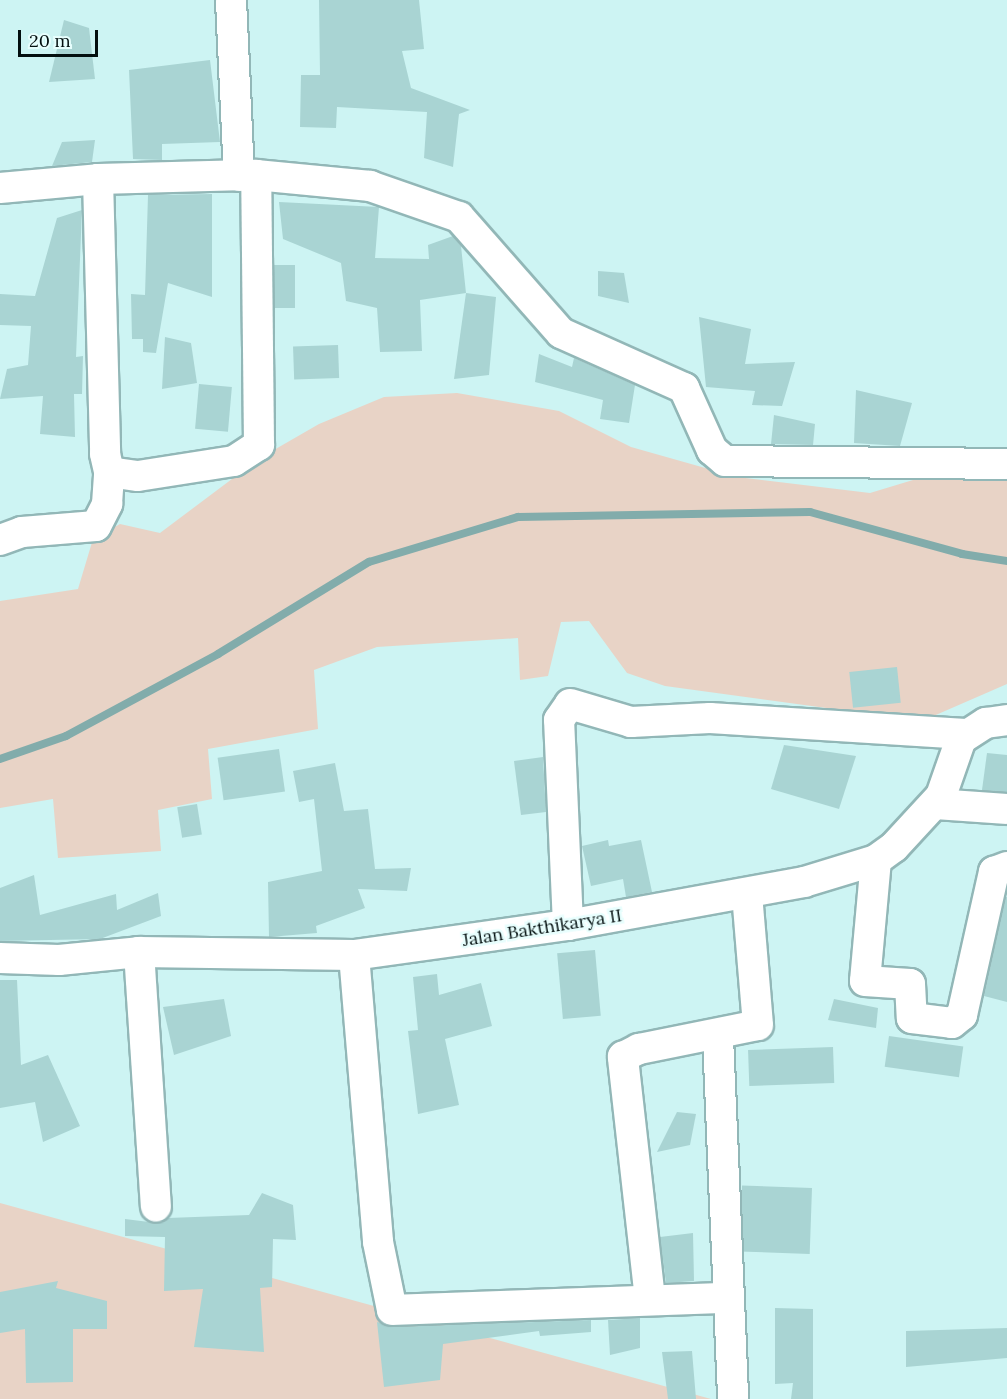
<!DOCTYPE html>
<style>
body{margin:0}
#map{position:relative;width:1007px;height:1399px;overflow:hidden;background:#cdf4f3;font-family:Lora,serif}
div>[style]{position:absolute}
.green>*{inset:0;background:#e8d3c6}
.stream>*{height:8px;margin:-4px;padding:0 4px;transform-origin:4px;border-radius:4px;background:#82acab}
.building>*{inset:0;background:#a9d4d3;transform-origin:0 0}
.roads{filter:drop-shadow(2px 0 #92b7b7) drop-shadow(-2px 0 #92b7b7) drop-shadow(0 2px #92b7b7) drop-shadow(0 -2px #92b7b7)}
.minor>*{height:30px;margin:-15px;padding:0 15px;transform-origin:15px;border-radius:15px;background:#fff}
span{translate:-50% -50%;white-space:nowrap;text-align:center;line-height:1.15;-webkit-text-stroke:5px #e7fefd;paint-order:stroke}
.street-label{font-size:18px;color:#030f0f}
.scale{position:absolute;left:18px;top:30px;width:80px;height:27px;box-sizing:border-box;border:3px solid #030f0f;border-top:0;padding-left:8px;font-size:18px;line-height:21px;white-space:nowrap;color:#030f0f;-webkit-text-stroke:4px #e7fefd;paint-order:stroke}
</style>
<div id="map">
<div class="green">
<div style="clip-path:polygon(457px 393px,559px 411px,631px 447px,737px 477px,870px 493px,913px 480px,1007px 479px,1007px 684px,922px 721px,665px 686px,627px 673px,589px 621px,561px 622px,548px 676px,520px 680px,518px 638px,377px 647px,314px 670px,318px 729px,208px 749px,212px 799px,158px 810px,161px 851px,58px 858px,53px 799px,0 808px,0 601px,78px 589px,93px 539px,120px 524px,160px 533px,260px 458px,319px 424px,384px 397px)"></div>
<div style="clip-path:polygon(0 1203px,711px 1399px,0 1399px)"></div>
</div>
<div class="stream">
<div style="left:0;top:759px;width:70px;rotate:-19.2deg"></div>
<div style="left:66px;top:736px;width:173px;rotate:-28.3deg"></div>
<div style="left:218px;top:654px;width:177px;rotate:-31.4deg"></div>
<div style="left:369px;top:562px;width:156px;rotate:-16.8deg"></div>
<div style="left:518px;top:517px;width:292px;rotate:-1deg"></div>
<div style="left:810px;top:512px;width:158px;rotate:15.4deg"></div>
<div style="left:962px;top:554px;width:46px;rotate:8.8deg"></div>
</div>
<div class="building">
<div style="clip-path:polygon(319px 0,419px 0,424px 49px,402px 51px,411px 88px,470px 110px,459px 114px,453px 167px,424px 158px,427px 112px,337px 107px,336px 128px,300px 127px,301px 75px,320px 75px)"></div>
<div style="clip-path:polygon(64px 20px,89px 28px,95px 79px,49px 82px)"></div>
<div style="clip-path:polygon(210px 60px,220px 142px,162px 144px,162px 160px,133px 159px,129px 70px)"></div>
<div style="clip-path:polygon(95px 140px,92px 162px,52px 166px,62px 142px)"></div>
<div style="clip-path:polygon(212px 194px,212px 297px,168px 283px,156px 353px,143px 352px,143px 339px,132px 339px,131px 294px,145px 295px,148px 195px)"></div>
<div style="clip-path:polygon(279px 202px,379px 207px,375px 258px,429px 259px,428px 245px,453px 236px,461px 246px,466px 293px,420px 300px,422px 351px,380px 352px,377px 308px,346px 301px,341px 263px,283px 239px)"></div>
<div style="clip-path:polygon(82px 210px,76px 357px,83px 356px,82px 394px,74px 394px,75px 437px,40px 434px,43px 396px,0 399px,7px 369px,28px 365px,31px 326px,0 325px,0 294px,35px 296px,57px 218px)"></div>
<div style="left:274px;top:265px;width:21px;height:43px"></div>
<div style="clip-path:polygon(598px 271px,624px 273px,629px 303px,598px 296px)"></div>
<div style="clip-path:polygon(466px 293px,496px 297px,489px 375px,454px 379px)"></div>
<div style="clip-path:polygon(699px 317px,751px 329px,745px 364px,795px 362px,782px 406px,752px 405px,755px 391px,706px 387px)"></div>
<div style="clip-path:polygon(165px 337px,191px 343px,197px 383px,162px 389px)"></div>
<div style="left:338px;top:345px;width:33px;height:45px;rotate:88deg"></div>
<div style="clip-path:polygon(539px 354px,572px 367px,574px 358px,635px 385px,629px 423px,600px 419px,603px 400px,535px 382px)"></div>
<div style="left:199px;top:384px;width:33px;height:45px;rotate:5deg"></div>
<div style="clip-path:polygon(856px 390px,912px 403px,900px 446px,854px 443px)"></div>
<div style="clip-path:polygon(774px 415px,815px 424px,813px 445px,771px 444px)"></div>
<div style="left:897px;top:667px;width:36px;height:48px;rotate:84deg"></div>
<div style="clip-path:polygon(784px 745px,856px 756px,839px 809px,771px 789px)"></div>
<div style="left:279px;top:749px;width:43px;height:62px;rotate:82deg"></div>
<div style="clip-path:polygon(987px 753px,1007px 755px,1007px 792px,982px 790px)"></div>
<div style="clip-path:polygon(543px 757px,546px 812px,521px 815px,514px 761px)"></div>
<div style="clip-path:polygon(335px 763px,344px 811px,368px 809px,375px 869px,411px 868px,407px 891px,358px 889px,365px 908px,316px 926px,317px 933px,269px 937px,268px 882px,322px 871px,314px 799px,299px 802px,293px 771px)"></div>
<div style="left:197px;top:804px;width:31px;height:20px;rotate:81deg"></div>
<div style="clip-path:polygon(608px 840px,609px 846px,641px 840px,652px 892px,626px 897px,623px 879px,591px 886px,582px 846px)"></div>
<div style="clip-path:polygon(34px 875px,40px 915px,116px 894px,117px 910px,158px 893px,161px 916px,100px 939px,0 941px,0 888px)"></div>
<div style="clip-path:polygon(1006px 897px,1007px 897px,1007px 1002px,984px 996px)"></div>
<div style="left:595px;top:950px;width:66px;height:38px;rotate:85deg"></div>
<div style="clip-path:polygon(437px 974px,439px 995px,481px 983px,492px 1026px,445px 1039px,459px 1105px,418px 1114px,408px 1031px,418px 1030px,413px 977px)"></div>
<div style="clip-path:polygon(0 980px,17px 980px,21px 1065px,48px 1055px,80px 1126px,43px 1142px,35px 1102px,0 1108px)"></div>
<div style="clip-path:polygon(224px 999px,231px 1036px,174px 1055px,163px 1007px)"></div>
<div style="clip-path:polygon(834px 999px,878px 1008px,876px 1028px,828px 1020px)"></div>
<div style="left:889px;top:1036px;width:75px;height:31px;rotate:8deg"></div>
<div style="left:833px;top:1047px;width:36px;height:85px;rotate:88deg"></div>
<div style="clip-path:polygon(677px 1112px,696px 1114px,690px 1145px,657px 1152px)"></div>
<div style="left:812px;top:1188px;width:66px;height:70px;rotate:92deg"></div>
<div style="clip-path:polygon(262px 1193px,293px 1205px,296px 1240px,273px 1239px,272px 1287px,260px 1288px,264px 1352px,194px 1347px,203px 1289px,164px 1291px,165px 1237px,125px 1236px,125px 1219px,157px 1223px,168px 1218px,249px 1215px)"></div>
<div style="clip-path:polygon(693px 1233px,694px 1281px,666px 1283px,660px 1237px)"></div>
<div style="clip-path:polygon(58px 1281px,56px 1288px,107px 1301px,107px 1329px,73px 1329px,73px 1382px,26px 1383px,25px 1329px,0 1333px,0 1292px)"></div>
<div style="clip-path:polygon(775px 1308px,813px 1309px,813px 1399px,791px 1399px,793px 1383px,775px 1384px)"></div>
<div style="clip-path:polygon(640px 1318px,640px 1348px,610px 1355px,608px 1320px)"></div>
<div style="clip-path:polygon(591px 1320px,591px 1332px,540px 1336px,539px 1331px,443px 1344px,440px 1380px,384px 1387px,377px 1322px,393px 1327px)"></div>
<div style="clip-path:polygon(1007px 1328px,1007px 1358px,906px 1367px,906px 1331px)"></div>
<div style="clip-path:polygon(692px 1351px,696px 1399px,668px 1399px,662px 1352px)"></div>
</div>
<div class="roads">
<div class="minor">
<div style="left:231px;top:0;width:176px;rotate:87.4deg"></div>
<div style="left:98px;top:179px;width:275px;rotate:88.5deg"></div>
<div style="left:105px;top:454px;width:18px;rotate:77deg"></div>
<div style="left:109px;top:472px;width:29px;rotate:8deg"></div>
<div style="left:138px;top:476px;width:97px;rotate:-8.9deg"></div>
<div style="left:234px;top:461px;width:30px;rotate:-33deg"></div>
<div style="left:259px;top:445px;width:270px;rotate:-90.6deg"></div>
<div style="left:0;top:188px;width:98px;rotate:-5.2deg"></div>
<div style="left:98px;top:179px;width:158px;rotate:-1.5deg"></div>
<div style="left:256px;top:175px;width:115px;rotate:5.5deg"></div>
<div style="left:370px;top:186px;width:94px;rotate:19.2deg"></div>
<div style="left:459px;top:217px;width:154px;rotate:48.7deg"></div>
<div style="left:561px;top:333px;width:135px;rotate:24.1deg"></div>
<div style="left:684px;top:388px;width:68px;rotate:65.7deg"></div>
<div style="left:712px;top:450px;width:17px;rotate:40deg"></div>
<div style="left:725px;top:461px;width:282px;rotate:0.6deg"></div>
<div style="left:0;top:540px;width:23px;rotate:-20deg"></div>
<div style="left:22px;top:532px;width:74px;rotate:-4.6deg"></div>
<div style="left:96px;top:526px;width:25px;rotate:-63deg"></div>
<div style="left:107px;top:504px;width:32px;rotate:-86deg"></div>
<div style="left:936px;top:804px;width:71px;rotate:4deg"></div>
<div style="left:876px;top:860px;width:121px;rotate:95.2deg"></div>
<div style="left:865px;top:981px;width:45px;rotate:3.8deg"></div>
<div style="left:910px;top:984px;width:34px;rotate:87deg"></div>
<div style="left:912px;top:1018px;width:40px;rotate:7.1deg"></div>
<div style="left:952px;top:1023px;width:13px;rotate:-39deg"></div>
<div style="left:962px;top:1015px;width:147px;rotate:-77.4deg"></div>
<div style="left:994px;top:872px;width:14px;rotate:-21deg"></div>
<div style="left:568px;top:925px;width:205px;rotate:-92.5deg"></div>
<div style="left:559px;top:720px;width:19px;rotate:-55deg"></div>
<div style="left:570px;top:704px;width:64px;rotate:16.4deg"></div>
<div style="left:631px;top:722px;width:79px;rotate:-2.9deg"></div>
<div style="left:710px;top:718px;width:256px;rotate:3.6deg"></div>
<div style="left:139px;top:952px;width:255px;rotate:86.2deg"></div>
<div style="left:354px;top:955px;width:288px;rotate:85.2deg"></div>
<div style="left:378px;top:1242px;width:69px;rotate:78.4deg"></div>
<div style="left:392px;top:1310px;width:335px;rotate:-2.1deg"></div>
<div style="left:0;top:958px;width:59px;rotate:1.9deg"></div>
<div style="left:59px;top:960px;width:80px;rotate:-5.7deg"></div>
<div style="left:139px;top:952px;width:215px;rotate:0.8deg"></div>
<div style="left:354px;top:955px;width:216px;rotate:-8deg"></div>
<div style="left:568px;top:925px;width:240px;rotate:-10.3deg"></div>
<div style="left:804px;top:882px;width:75px;rotate:-17deg"></div>
<div style="left:876px;top:860px;width:22px;rotate:-36deg"></div>
<div style="left:894px;top:847px;width:69px;rotate:-47.3deg"></div>
<div style="left:941px;top:796px;width:60px;rotate:-70.7deg"></div>
<div style="left:961px;top:739px;width:30px;rotate:-33deg"></div>
<div style="left:986px;top:723px;width:21px;rotate:-8deg"></div>
<div style="left:718px;top:1037px;width:362px;rotate:87.6deg"></div>
<div style="left:650px;top:1299px;width:244px;rotate:-96.4deg"></div>
<div style="left:623px;top:1057px;width:18px;rotate:-27deg"></div>
<div style="left:639px;top:1049px;width:121px;rotate:-11.4deg"></div>
<div style="left:758px;top:1025px;width:131px;rotate:-94.8deg"></div>
</div>
</div>
<div class="street-label">
<span style="left:542px;top:928px;rotate:-9deg">Jalan Bakthikarya II</span>
</div>
<div class="scale">20 m</div>
</div>
